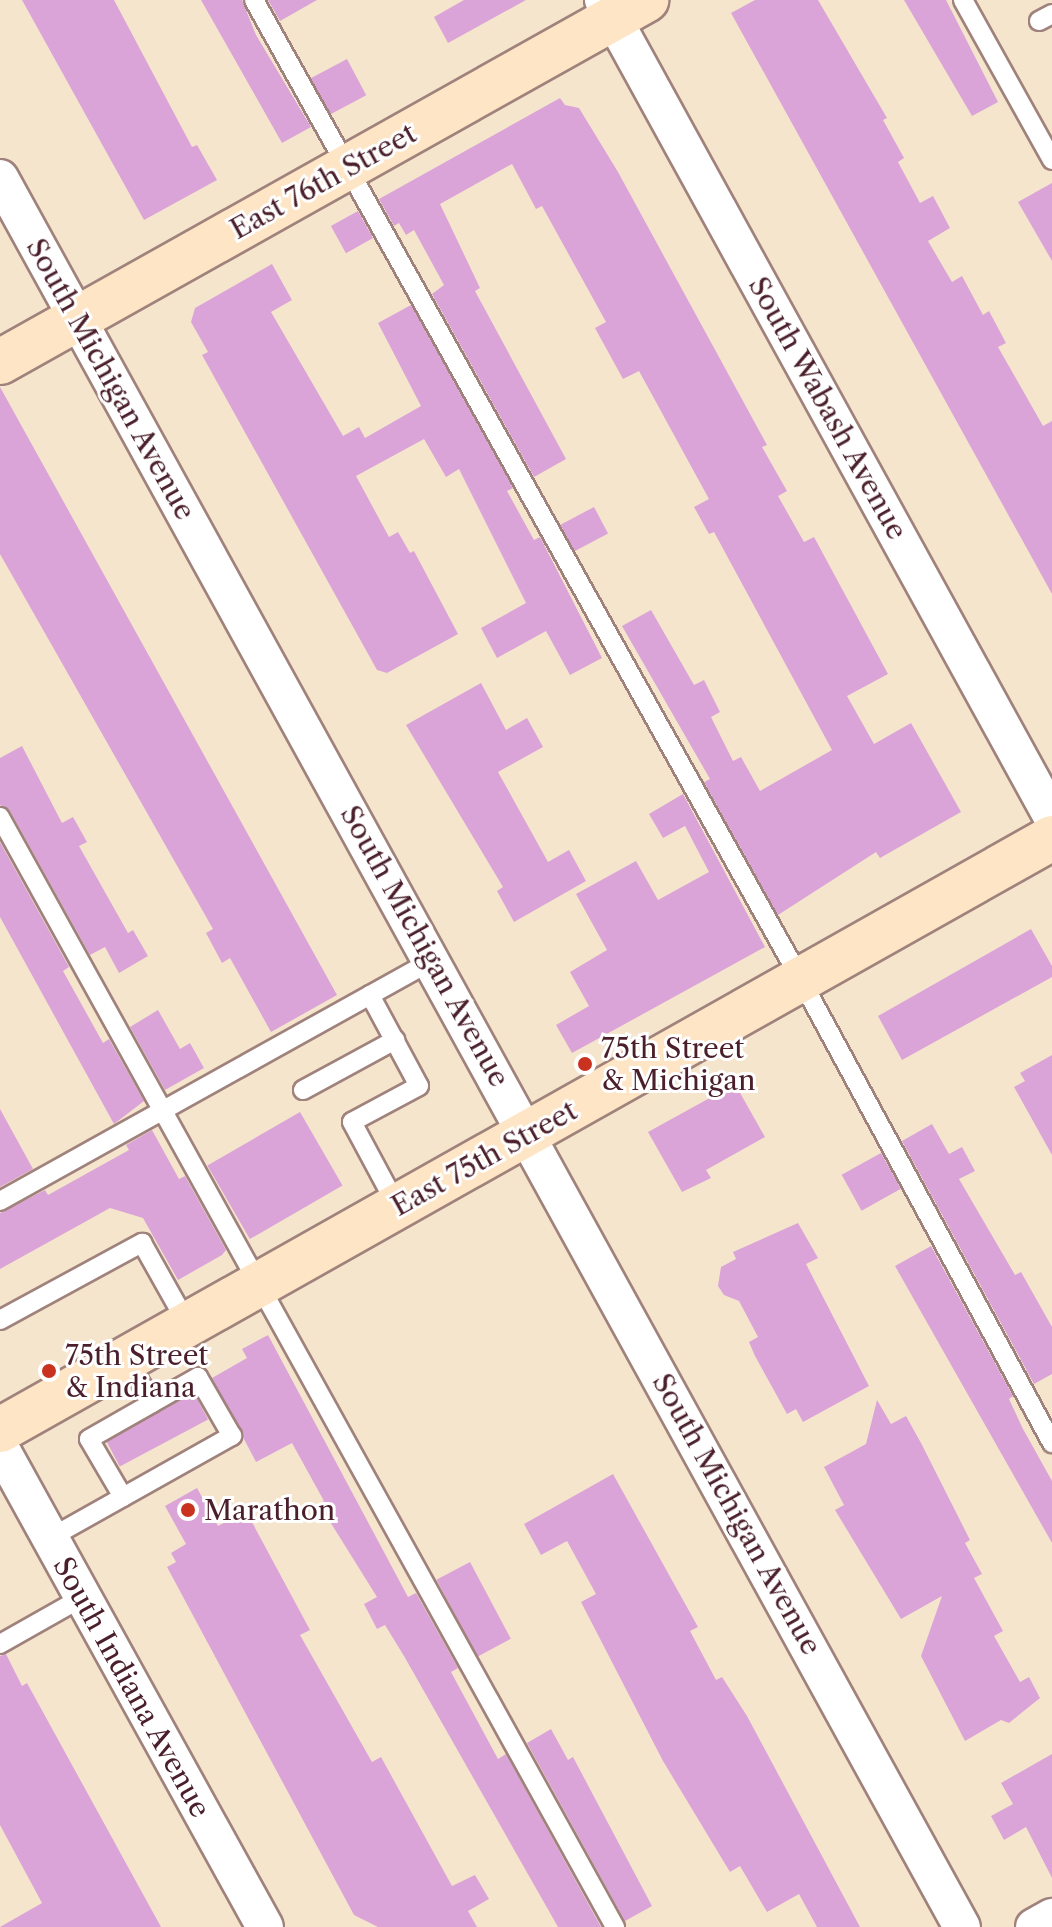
<!DOCTYPE html>
<style>
body{margin:0}
#map{position:relative;width:1052px;height:1927px;overflow:hidden;background:#f5e5cd;font-family:"Libre Caslon Text",serif}
div>[style]{position:absolute}
.building>*{inset:0;background:#dba4d8;transform-origin:0 0}
.roads{filter:drop-shadow(2px 0 #a0827c) drop-shadow(-2px 0 #a0827c) drop-shadow(0 2px #a0827c) drop-shadow(0 -2px #a0827c)}
.lane>*{height:18px;margin:-9px;padding:0 9px;transform-origin:9px;border-radius:9px;background:#fff}
.street>*{height:36px;margin:-18px;padding:0 18px;transform-origin:18px;border-radius:18px;background:#fff}
.secondary>*{height:44px;margin:-22px;padding:0 22px;transform-origin:22px;border-radius:22px;background:#fde5c5}
.dots>*{width:22px;height:22px;translate:-50% -50%;box-sizing:border-box;border:4px solid #fff;border-radius:50%}
span{translate:-50% -50%;white-space:nowrap;text-align:center;line-height:1.15;-webkit-text-stroke:6px #fff;paint-order:stroke}
.street-label{font-size:28px;color:#4a1f2b}
.poi-label{font-size:28px;color:#4a1f2b}
.left{translate:0 -50%;text-align:left}
</style>
<div id="map">
<div class="building">
<div style="clip-path:polygon(22px 0,114px 0,192px 147px,197px 145px,217px 180px,144px 220px)"></div>
<div style="clip-path:polygon(201px 0,242px 0,256px 35px,311px 127px,282px 143px)"></div>
<div style="clip-path:polygon(268px 0,317px 0,280px 21px)"></div>
<div style="clip-path:polygon(464px 0,526px 0,448px 43px,434px 17px)"></div>
<div style="clip-path:polygon(755px 0,818px 0,887px 118px,883px 120px,904px 158px,898px 162px,920px 203px,933px 196px,950px 228px,928px 241px,952px 282px,962px 276px,983px 315px,989px 311px,1006px 343px,998px 347px,1043px 426px,1052px 421px,1052px 594px,731px 13px)"></div>
<div style="clip-path:polygon(904px 0,946px 0,998px 102px,972px 116px)"></div>
<div style="left:347px;top:59px;width:41px;height:41px;rotate:62deg"></div>
<div style="clip-path:polygon(560px 98px,565px 105px,579px 108px,618px 172px,767px 445px,762px 447px,787px 491px,778px 496px,804px 542px,814px 537px,888px 674px,847px 696px,874px 744px,911px 723px,961px 812px,880px 858px,876px 852px,778px 915px,704px 782px,710px 779px,622px 626px,651px 610px,694px 685px,704px 680px,720px 712px,711px 717px,733px 761px,741px 757px,760px 791px,832px 750px,714px 532px,709px 534px,694px 507px,709px 499px,639px 371px,623px 379px,595px 328px,606px 322px,542px 206px,536px 209px,512px 164px,440px 204px,480px 288px,475px 291px,566px 459px,534px 477px,432px 294px,444px 285px,414px 230px,406px 235px,399px 223px,394px 226px,379px 199px)"></div>
<div style="clip-path:polygon(1052px 183px,1052px 261px,1018px 202px)"></div>
<div style="left:358px;top:211px;width:31px;height:31px;rotate:61deg"></div>
<div style="clip-path:polygon(272px 264px,292px 300px,271px 312px,343px 436px,359px 427px,365px 438px,421px 406px,378px 323px,411px 305px,513px 488px,507px 491px,534px 540px,540px 537px,602px 658px,570px 675px,546px 631px,497px 658px,481px 628px,526px 603px,459px 469px,446px 477px,424px 439px,356px 476px,389px 537px,398px 532px,410px 553px,414px 551px,458px 634px,387px 673px,377px 670px,202px 355px,208px 352px,191px 322px,195px 308px)"></div>
<div style="clip-path:polygon(0 387px,337px 995px,271px 1032px,230px 958px,222px 963px,206px 933px,213px 929px,0 554px)"></div>
<div style="left:594px;top:507px;width:30px;height:38px;rotate:62deg"></div>
<div style="clip-path:polygon(481px 683px,506px 730px,527px 718px,543px 747px,498px 772px,548px 862px,569px 850px,586px 881px,514px 922px,497px 891px,503px 887px,406px 725px)"></div>
<div style="clip-path:polygon(22px 746px,62px 823px,73px 817px,87px 842px,79px 846px,128px 933px,133px 930px,148px 956px,119px 973px,105px 947px,90px 955px,10px 811px,0 805px,0 758px)"></div>
<div style="clip-path:polygon(683px 794px,765px 947px,572px 1053px,556px 1025px,589px 1006px,570px 972px,607px 950px,576px 894px,636px 861px,658px 900px,709px 872px,685px 826px,663px 838px,649px 814px)"></div>
<div style="clip-path:polygon(0 842px,69px 967px,63px 971px,103px 1043px,109px 1039px,144px 1101px,114px 1124px,0 917px)"></div>
<div style="clip-path:polygon(1031px 929px,1052px 966px,1052px 977px,902px 1060px,878px 1016px)"></div>
<div style="clip-path:polygon(158px 1010px,180px 1049px,190px 1043px,204px 1068px,165px 1090px,130px 1027px)"></div>
<div style="clip-path:polygon(1052px 1055px,1052px 1155px,1014px 1087px,1025px 1081px,1020px 1073px)"></div>
<div style="clip-path:polygon(735px 1084px,765px 1137px,706px 1170px,711px 1178px,682px 1192px,648px 1132px)"></div>
<div style="clip-path:polygon(0 1109px,33px 1169px,0 1187px)"></div>
<div style="left:300px;top:1112px;width:85px;height:107px;rotate:60deg"></div>
<div style="clip-path:polygon(932px 1124px,949px 1154px,962px 1147px,975px 1171px,959px 1179px,1015px 1275px,1021px 1272px,1052px 1327px,1052px 1374px,1034px 1384px,902px 1141px)"></div>
<div style="clip-path:polygon(152px 1130px,179px 1179px,185px 1176px,226px 1250px,222px 1255px,178px 1280px,143px 1218px,110px 1208px,0 1269px,0 1213px,45px 1190px,48px 1195px,129px 1150px,126px 1145px)"></div>
<div style="left:881px;top:1153px;width:41px;height:45px;rotate:61deg"></div>
<div style="clip-path:polygon(798px 1223px,818px 1258px,806px 1264px,869px 1386px,803px 1422px,796px 1409px,787px 1414px,755px 1356px,749px 1342px,758px 1337px,739px 1301px,724px 1295px,718px 1286px,721px 1267px,736px 1259px,733px 1252px)"></div>
<div style="clip-path:polygon(931px 1246px,1013px 1396px,1009px 1399px,1023px 1429px,1052px 1481px,1052px 1543px,895px 1266px)"></div>
<div style="clip-path:polygon(268px 1335px,408px 1597px,416px 1593px,458px 1668px,451px 1672px,498px 1759px,506px 1754px,601px 1927px,558px 1927px,404px 1656px,385px 1625px,377px 1629px,364px 1604px,377px 1597px,319px 1504px,324px 1501px,292px 1443px,256px 1462px,212px 1378px,247px 1358px,242px 1349px)"></div>
<div style="left:194px;top:1393px;width:30px;height:100px;rotate:62deg"></div>
<div style="clip-path:polygon(877px 1400px,891px 1424px,906px 1416px,921px 1443px,970px 1540px,965px 1543px,982px 1574px,974px 1578px,1003px 1631px,994px 1636px,1020px 1682px,1029px 1677px,1040px 1698px,1009px 1723px,1001px 1720px,965px 1741px,921px 1656px,942px 1596px,901px 1619px,835px 1510px,844px 1505px,824px 1467px,866px 1444px)"></div>
<div style="clip-path:polygon(613px 1474px,698px 1627px,690px 1631px,716px 1680px,722px 1677px,747px 1716px,860px 1927px,817px 1927px,799px 1894px,767px 1912px,740px 1866px,730px 1872px,663px 1761px,581px 1602px,596px 1594px,567px 1541px,541px 1555px,524px 1524px)"></div>
<div style="clip-path:polygon(197px 1488px,218px 1526px,246px 1511px,310px 1630px,300px 1635px,372px 1762px,381px 1757px,452px 1886px,475px 1875px,489px 1899px,468px 1911px,477px 1927px,378px 1927px,354px 1915px,167px 1567px,176px 1562px,171px 1553px,186px 1544px,165px 1506px)"></div>
<div style="left:470px;top:1562px;width:87px;height:38px;rotate:62deg"></div>
<div style="clip-path:polygon(6px 1654px,22px 1686px,27px 1683px,161px 1927px,0 1927px,42px 1903px,0 1825px,0 1656px)"></div>
<div style="clip-path:polygon(551px 1729px,568px 1760px,573px 1757px,652px 1906px,625px 1921px,527px 1743px)"></div>
<div style="clip-path:polygon(1052px 1754px,1052px 1878px,1026px 1827px,1004px 1840px,991px 1816px,1013px 1804px,1001px 1783px)"></div>
</div>
<div class="roads">
<div class="lane">
<div style="left:254px;top:0;width:1122px;rotate:60.83deg"></div>
<div style="left:801px;top:980px;width:527px;rotate:61.54deg"></div>
<div style="left:963px;top:0;width:183px;rotate:60.9deg"></div>
<div style="left:1039px;top:21px;width:15px;rotate:-28deg"></div>
<div style="left:0;top:817px;width:1269px;rotate:61.01deg"></div>
<div style="left:370px;top:995px;width:103px;rotate:61.7deg"></div>
<div style="left:419px;top:1086px;width:76px;rotate:151.8deg"></div>
<div style="left:352px;top:1122px;width:95px;rotate:61.8deg"></div>
<div style="left:303px;top:1090px;width:105px;rotate:-28.5deg"></div>
<div style="left:0;top:1201px;width:496px;rotate:-29.1deg"></div>
<div style="left:0;top:1320px;width:162px;rotate:-28.5deg"></div>
<div style="left:142px;top:1243px;width:94px;rotate:60.7deg"></div>
<div style="left:123px;top:1497px;width:67px;rotate:-120.4deg"></div>
<div style="left:89px;top:1439px;width:73px;rotate:-29.7deg"></div>
<div style="left:50px;top:1538px;width:209px;rotate:-29.3deg"></div>
<div style="left:232px;top:1436px;width:68px;rotate:-120deg"></div>
<div style="left:198px;top:1377px;width:53px;rotate:150.5deg"></div>
<div style="left:152px;top:1403px;width:51px;rotate:-119.6deg"></div>
<div style="left:0;top:1644px;width:95px;rotate:-29.5deg"></div>
</div>
<div class="street">
<div style="left:603px;top:0;width:932px;rotate:61.21deg"></div>
<div style="left:0;top:178px;width:1996px;rotate:61.19deg"></div>
<div style="left:0;top:1447px;width:548px;rotate:61.1deg"></div>
<div style="left:1034px;top:1927px;width:21px;rotate:-29deg"></div>
</div>
<div class="secondary">
<div style="left:0;top:362px;width:741px;rotate:-29.27deg"></div>
<div style="left:0;top:1430px;width:1207px;rotate:-29.37deg"></div>
</div>
</div>
<div class="dots">
<div style="left:585px;top:1064px;background:#c8321e"></div>
<div style="left:49px;top:1371px;background:#c8321e"></div>
<div style="left:188px;top:1510px;background:#c8321e"></div>
</div>
<div class="street-label">
<span style="left:323px;top:181px;rotate:-29deg">East 76th Street</span>
<span style="left:111px;top:379px;rotate:61deg">South Michigan Avenue</span>
<span style="left:828px;top:408px;rotate:61deg">South Wabash Avenue</span>
<span style="left:425px;top:946px;rotate:61deg">South Michigan Avenue</span>
<span style="left:484px;top:1158px;rotate:-29deg">East 75th Street</span>
<span style="left:737px;top:1514px;rotate:61deg">South Michigan Avenue</span>
<span style="left:132px;top:1687px;rotate:61deg">South Indiana Avenue</span>
</div>
<div class="poi-label">
<span class="left" style="left:601px;top:1064px">75th Street<br>&amp; Michigan</span>
<span class="left" style="left:65px;top:1371px">75th Street<br>&amp; Indiana</span>
<span class="left" style="left:204px;top:1510px">Marathon</span>
</div>
</div>
